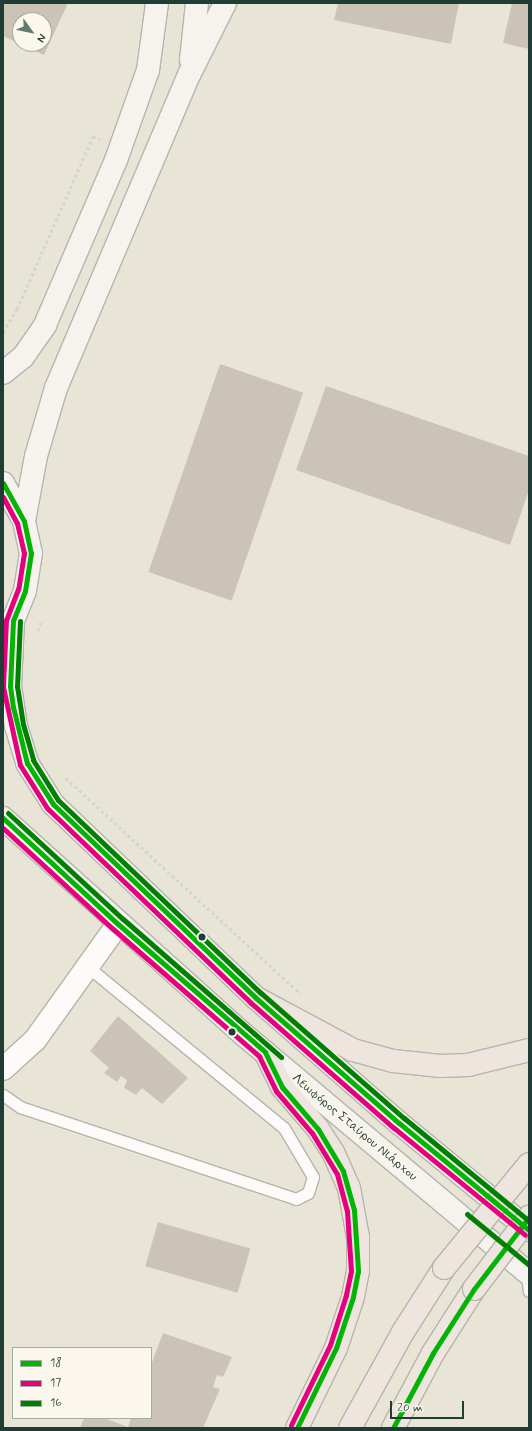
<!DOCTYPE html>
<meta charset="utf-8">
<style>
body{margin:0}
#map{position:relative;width:532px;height:1431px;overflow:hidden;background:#e8e5d7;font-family:Mynerve,sans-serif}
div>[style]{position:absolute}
.building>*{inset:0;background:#ccc3b7;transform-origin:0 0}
.path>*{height:2.5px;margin-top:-1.25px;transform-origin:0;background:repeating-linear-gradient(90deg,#d4d5d0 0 3px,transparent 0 6px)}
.roads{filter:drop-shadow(1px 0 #b4b5ac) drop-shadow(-1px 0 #b4b5ac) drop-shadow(0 1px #b4b5ac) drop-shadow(0 -1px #b4b5ac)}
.lane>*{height:11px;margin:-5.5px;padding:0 5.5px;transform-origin:5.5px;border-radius:5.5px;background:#fcfbf9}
.street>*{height:22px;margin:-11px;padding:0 11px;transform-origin:11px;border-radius:11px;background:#fcfbf9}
.secondary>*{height:22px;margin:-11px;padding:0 11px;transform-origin:11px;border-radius:11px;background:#f6f3ef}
.highway>*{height:22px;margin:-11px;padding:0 11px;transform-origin:11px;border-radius:11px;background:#eee6de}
.bridges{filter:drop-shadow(1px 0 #b4b5ac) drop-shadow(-1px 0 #b4b5ac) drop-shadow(0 1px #b4b5ac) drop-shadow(0 -1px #b4b5ac)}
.highway-bridge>*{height:22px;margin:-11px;padding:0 11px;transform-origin:11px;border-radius:11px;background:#eee6de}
.bus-1>*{height:5px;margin:-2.5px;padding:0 2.5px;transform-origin:2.5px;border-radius:2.5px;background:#04b404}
.bus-2>*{height:5px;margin:-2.5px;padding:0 2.5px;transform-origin:2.5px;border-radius:2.5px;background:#e5007d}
.bus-3>*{height:5px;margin:-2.5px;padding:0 2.5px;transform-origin:2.5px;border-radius:2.5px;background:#008000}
.dots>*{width:11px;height:11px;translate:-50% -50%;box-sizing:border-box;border:2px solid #fbf7ec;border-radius:50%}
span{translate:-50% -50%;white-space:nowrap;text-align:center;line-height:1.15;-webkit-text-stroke:3.5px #fbf7ec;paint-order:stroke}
.street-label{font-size:13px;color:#1f3d34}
.frame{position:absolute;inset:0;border:4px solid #1f3d34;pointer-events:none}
.legend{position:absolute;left:12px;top:1347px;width:140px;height:72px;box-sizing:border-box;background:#fbf7ec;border:1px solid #a3ada2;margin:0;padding:5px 7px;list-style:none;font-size:12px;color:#1f3d34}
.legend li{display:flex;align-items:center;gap:8px;height:20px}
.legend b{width:20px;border:1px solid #a3ada2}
.north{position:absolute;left:12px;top:12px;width:40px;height:40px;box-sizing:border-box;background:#fbf7ec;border:1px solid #a3ada2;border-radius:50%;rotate:123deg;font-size:11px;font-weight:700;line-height:16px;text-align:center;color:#1f3d34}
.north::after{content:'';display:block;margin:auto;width:14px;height:18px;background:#65786d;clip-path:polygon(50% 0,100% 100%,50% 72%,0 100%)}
.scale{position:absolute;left:390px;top:1401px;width:74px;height:18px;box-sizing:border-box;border:2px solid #1f3d34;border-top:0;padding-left:5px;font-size:12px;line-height:14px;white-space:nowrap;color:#1f3d34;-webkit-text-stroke:3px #fbf7ec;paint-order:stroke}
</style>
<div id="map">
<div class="building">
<div style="clip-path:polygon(3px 3px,68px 3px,44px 55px,20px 44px,44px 44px,44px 20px,20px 20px,20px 44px,3px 36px)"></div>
<div style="clip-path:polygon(338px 3px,459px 3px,451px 44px,334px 20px)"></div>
<div style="clip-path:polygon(512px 3px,529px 3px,529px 49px,503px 43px)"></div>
<div style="left:220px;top:364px;width:88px;height:220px;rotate:19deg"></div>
<div style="clip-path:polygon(326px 386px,529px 456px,529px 490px,510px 545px,296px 470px)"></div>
<div style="clip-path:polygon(118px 1016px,188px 1078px,162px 1104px,142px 1088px,136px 1095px,124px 1088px,127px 1080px,121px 1076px,117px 1082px,104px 1073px,109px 1068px,90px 1051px)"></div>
<div style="left:158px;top:1222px;width:96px;height:46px;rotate:16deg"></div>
<div style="clip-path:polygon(163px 1333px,232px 1357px,223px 1377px,217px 1375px,213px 1387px,220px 1389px,203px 1428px,80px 1428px,84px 1418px,104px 1418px,128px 1427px,131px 1418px,151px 1418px,151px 1365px)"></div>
</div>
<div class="path">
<div style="left:3px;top:332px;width:27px;rotate:-59deg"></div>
<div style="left:17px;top:309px;width:189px;rotate:-66.3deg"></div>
<div style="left:93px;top:136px;width:8px;rotate:23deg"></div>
<div style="left:38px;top:631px;width:10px;rotate:-73deg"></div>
<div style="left:66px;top:778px;width:319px;rotate:42.6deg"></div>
</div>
<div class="roads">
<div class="lane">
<div style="left:3px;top:1095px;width:21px;rotate:35deg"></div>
<div style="left:20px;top:1107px;width:291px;rotate:18.4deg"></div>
<div style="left:296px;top:1199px;width:13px;rotate:-27deg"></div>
<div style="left:308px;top:1193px;width:17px;rotate:-73deg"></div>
<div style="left:313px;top:1177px;width:57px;rotate:-120.6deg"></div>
<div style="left:284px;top:1128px;width:254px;rotate:-140.6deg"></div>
<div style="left:527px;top:1273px;width:18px;rotate:84deg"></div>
</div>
<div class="street">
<div style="left:3px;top:1069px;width:43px;rotate:-42.2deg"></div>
<div style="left:35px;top:1040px;width:143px;rotate:-54.4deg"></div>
</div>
<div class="secondary">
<div style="left:191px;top:60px;width:57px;rotate:-84deg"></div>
<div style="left:3px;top:373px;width:26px;rotate:-39deg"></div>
<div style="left:23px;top:357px;width:39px;rotate:-55deg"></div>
<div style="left:45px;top:325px;width:180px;rotate:-66.7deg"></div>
<div style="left:116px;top:160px;width:96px;rotate:-70.4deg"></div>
<div style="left:148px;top:70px;width:68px;rotate:-82.3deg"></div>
<div style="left:3px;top:483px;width:43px;rotate:61.1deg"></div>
<div style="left:24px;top:521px;width:33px;rotate:78deg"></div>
<div style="left:31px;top:553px;width:38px;rotate:99deg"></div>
<div style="left:25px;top:591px;width:32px;rotate:112deg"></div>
<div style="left:13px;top:621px;width:14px;rotate:126deg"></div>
<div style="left:24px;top:521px;width:66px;rotate:-79.5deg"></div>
<div style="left:36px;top:456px;width:71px;rotate:-73.6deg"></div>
<div style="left:56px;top:388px;width:342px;rotate:-67deg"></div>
<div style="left:190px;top:73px;width:78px;rotate:-63.4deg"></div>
<div style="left:13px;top:621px;width:65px;rotate:92.6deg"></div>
<div style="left:10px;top:686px;width:40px;rotate:81.5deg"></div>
<div style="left:16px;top:726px;width:39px;rotate:73deg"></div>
<div style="left:27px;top:763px;width:49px;rotate:57.6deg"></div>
<div style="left:53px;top:804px;width:281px;rotate:43.7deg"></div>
<div style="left:256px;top:998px;width:190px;rotate:41.2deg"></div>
<div style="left:399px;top:1123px;width:168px;rotate:39.5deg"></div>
<div style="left:3px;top:818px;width:323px;rotate:42deg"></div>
<div style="left:243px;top:1034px;width:373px;rotate:40deg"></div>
</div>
<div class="highway">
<div style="left:256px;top:998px;width:110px;rotate:28.2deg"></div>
<div style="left:353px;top:1050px;width:41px;rotate:15.4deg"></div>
<div style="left:393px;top:1061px;width:48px;rotate:5.9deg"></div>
<div style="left:441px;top:1066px;width:27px;rotate:-2deg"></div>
<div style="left:468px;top:1065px;width:63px;rotate:-13.8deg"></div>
<div style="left:265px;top:1052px;width:39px;rotate:64deg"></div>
<div style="left:282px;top:1087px;width:55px;rotate:49.4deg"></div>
<div style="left:318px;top:1129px;width:27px;rotate:57deg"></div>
<div style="left:333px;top:1152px;width:39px;rotate:66deg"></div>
<div style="left:349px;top:1188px;width:50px;rotate:79.6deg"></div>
<div style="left:358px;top:1237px;width:34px;rotate:90deg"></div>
<div style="left:358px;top:1271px;width:26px;rotate:101deg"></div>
<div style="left:353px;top:1297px;width:54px;rotate:108.4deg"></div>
<div style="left:336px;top:1348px;width:89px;rotate:116deg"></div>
<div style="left:350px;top:1428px;width:110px;rotate:-61.1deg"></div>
<div style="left:403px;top:1332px;width:76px;rotate:-57.4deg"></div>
<div style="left:393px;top:1428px;width:85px;rotate:-61.9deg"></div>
<div style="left:433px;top:1353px;width:76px;rotate:-57.4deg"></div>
</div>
</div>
<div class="bridges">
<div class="highway-bridge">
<div style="left:444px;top:1268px;width:134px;rotate:-50.7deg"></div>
<div style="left:474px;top:1289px;width:91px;rotate:-52.6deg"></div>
</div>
</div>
<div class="bus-1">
<div style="left:3px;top:483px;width:43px;rotate:61.1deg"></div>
<div style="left:24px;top:521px;width:33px;rotate:78deg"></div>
<div style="left:31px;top:553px;width:38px;rotate:99deg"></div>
<div style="left:25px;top:591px;width:32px;rotate:112deg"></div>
<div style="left:13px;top:621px;width:65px;rotate:92.6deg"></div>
<div style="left:10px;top:686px;width:21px;rotate:82deg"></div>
<div style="left:13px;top:707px;width:58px;rotate:76deg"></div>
<div style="left:27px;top:763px;width:49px;rotate:57.6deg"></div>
<div style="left:53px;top:804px;width:281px;rotate:43.7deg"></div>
<div style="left:256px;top:998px;width:190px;rotate:41.2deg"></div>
<div style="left:399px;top:1123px;width:168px;rotate:39.5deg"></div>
<div style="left:3px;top:818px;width:156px;rotate:42.7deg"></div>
<div style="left:118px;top:924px;width:195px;rotate:41deg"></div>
<div style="left:265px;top:1052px;width:39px;rotate:64deg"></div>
<div style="left:282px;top:1087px;width:55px;rotate:49.4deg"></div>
<div style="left:318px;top:1129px;width:49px;rotate:59.2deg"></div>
<div style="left:343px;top:1171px;width:41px;rotate:74.2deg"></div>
<div style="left:354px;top:1210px;width:61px;rotate:86.2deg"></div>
<div style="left:358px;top:1271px;width:26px;rotate:101deg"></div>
<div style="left:353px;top:1297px;width:54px;rotate:108.4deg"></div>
<div style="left:336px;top:1348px;width:89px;rotate:116deg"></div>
<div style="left:393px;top:1428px;width:85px;rotate:-61.9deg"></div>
<div style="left:433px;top:1353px;width:76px;rotate:-57.4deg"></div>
<div style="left:474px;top:1289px;width:91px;rotate:-52.6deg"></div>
</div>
<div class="bus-2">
<div style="left:3px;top:497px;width:30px;rotate:62deg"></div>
<div style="left:17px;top:523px;width:31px;rotate:77deg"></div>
<div style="left:24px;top:553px;width:36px;rotate:99deg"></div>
<div style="left:18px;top:589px;width:33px;rotate:111deg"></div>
<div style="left:6px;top:620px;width:67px;rotate:92.6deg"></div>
<div style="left:3px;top:687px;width:80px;rotate:77.7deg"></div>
<div style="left:20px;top:765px;width:51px;rotate:57.9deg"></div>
<div style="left:47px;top:808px;width:282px;rotate:43.7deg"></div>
<div style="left:251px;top:1003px;width:190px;rotate:41.2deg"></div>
<div style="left:394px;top:1128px;width:169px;rotate:39.2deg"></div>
<div style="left:3px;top:828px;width:149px;rotate:42.6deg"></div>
<div style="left:113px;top:929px;width:194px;rotate:41deg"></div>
<div style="left:259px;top:1056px;width:39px;rotate:64deg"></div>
<div style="left:276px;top:1091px;width:55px;rotate:49.4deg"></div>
<div style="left:312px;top:1133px;width:48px;rotate:58.6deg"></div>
<div style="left:337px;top:1174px;width:38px;rotate:75deg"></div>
<div style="left:347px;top:1211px;width:60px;rotate:86.2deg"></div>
<div style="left:351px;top:1271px;width:25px;rotate:102deg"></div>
<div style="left:346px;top:1295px;width:52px;rotate:107.7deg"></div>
<div style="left:330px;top:1345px;width:89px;rotate:116deg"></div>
</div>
<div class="bus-3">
<div style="left:20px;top:621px;width:65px;rotate:92.6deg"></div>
<div style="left:17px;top:686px;width:38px;rotate:81deg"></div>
<div style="left:23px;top:724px;width:37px;rotate:74deg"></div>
<div style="left:33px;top:760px;width:47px;rotate:58deg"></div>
<div style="left:58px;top:800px;width:280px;rotate:43.6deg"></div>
<div style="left:261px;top:993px;width:190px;rotate:41.2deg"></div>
<div style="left:404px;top:1118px;width:162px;rotate:39.5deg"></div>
<div style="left:8px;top:813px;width:156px;rotate:42.7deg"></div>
<div style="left:123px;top:919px;width:210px;rotate:41.1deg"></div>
<div style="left:467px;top:1214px;width:80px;rotate:39.4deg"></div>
</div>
<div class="dots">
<div style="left:202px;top:937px;background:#1f3d34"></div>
<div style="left:232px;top:1032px;background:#1f3d34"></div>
</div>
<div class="street-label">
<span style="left:354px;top:1128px;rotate:40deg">Λεωφόρος Σταύρου Νιάρχου</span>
</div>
<div class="frame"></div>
<ul class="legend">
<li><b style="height:5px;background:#04b404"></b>18</li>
<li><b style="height:5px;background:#e5007d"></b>17</li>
<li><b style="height:5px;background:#008000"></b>16</li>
</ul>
<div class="north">N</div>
<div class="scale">20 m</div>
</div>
